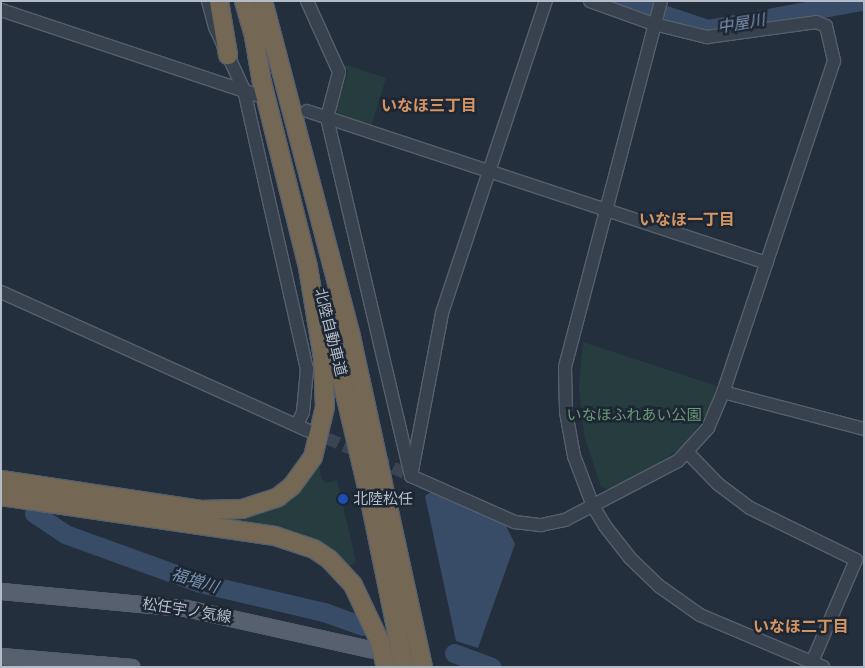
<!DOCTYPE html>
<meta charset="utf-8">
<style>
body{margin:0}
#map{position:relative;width:865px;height:668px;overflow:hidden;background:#242f3e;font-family:"Golos Text","Noto Sans JP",sans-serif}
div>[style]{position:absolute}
.green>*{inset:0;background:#263c3f}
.water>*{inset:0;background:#394c67}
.river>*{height:19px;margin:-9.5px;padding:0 9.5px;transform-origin:9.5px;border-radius:9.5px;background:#394c67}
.minor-tunnel>*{height:12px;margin-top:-6px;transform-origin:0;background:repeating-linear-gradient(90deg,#3a4453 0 12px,transparent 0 18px)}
.roads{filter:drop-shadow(1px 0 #565f6c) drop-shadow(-1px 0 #565f6c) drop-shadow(0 1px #565f6c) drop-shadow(0 -1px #565f6c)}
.minor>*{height:12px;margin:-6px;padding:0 6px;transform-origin:6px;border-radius:6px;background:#38414e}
.major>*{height:15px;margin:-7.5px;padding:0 7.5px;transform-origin:7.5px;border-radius:7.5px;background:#56606e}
.highway>*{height:18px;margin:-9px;padding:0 9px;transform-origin:9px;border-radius:9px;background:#746855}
.dots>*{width:14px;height:14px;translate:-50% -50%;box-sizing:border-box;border:2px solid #1d2633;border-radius:50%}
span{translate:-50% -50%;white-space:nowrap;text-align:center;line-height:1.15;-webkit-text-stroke:5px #1d2633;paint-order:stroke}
.street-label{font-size:15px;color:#b4bcc9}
.park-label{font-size:15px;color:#6b9a76}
.poi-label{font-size:15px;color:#b4bcc9}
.left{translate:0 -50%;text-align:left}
.water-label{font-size:16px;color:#7c92b1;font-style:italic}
.neighbourhood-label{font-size:16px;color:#d59563;font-weight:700}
.frame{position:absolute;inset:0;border:2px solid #b4bcc9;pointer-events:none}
</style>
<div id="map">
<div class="green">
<div style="clip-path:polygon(343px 64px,386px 78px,371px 126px,340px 116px,336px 109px,348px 72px)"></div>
<div style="clip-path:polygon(583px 342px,717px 386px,708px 412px,685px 445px,659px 463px,609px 489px,601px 487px,584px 435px,579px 387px)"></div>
<div style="clip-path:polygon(319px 464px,321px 477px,326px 483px,337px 480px,356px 562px,348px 567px,252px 524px,227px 519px,253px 514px,301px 487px)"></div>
</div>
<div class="water">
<div style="clip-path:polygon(431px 492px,506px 526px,515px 544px,478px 648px,456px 641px,425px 496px)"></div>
</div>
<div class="river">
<div style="left:624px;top:1px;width:88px;rotate:18.6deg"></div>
<div style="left:707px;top:29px;width:157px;rotate:-10.3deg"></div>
<div style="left:34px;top:513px;width:37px;rotate:34deg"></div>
<div style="left:65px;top:534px;width:144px;rotate:19.9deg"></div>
<div style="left:200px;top:583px;width:127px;rotate:13.2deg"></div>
<div style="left:324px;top:612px;width:41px;rotate:19.7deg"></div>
<div style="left:454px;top:653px;width:40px;rotate:20.2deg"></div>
</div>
<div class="minor-tunnel">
<div style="left:311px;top:431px;width:110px;rotate:24.2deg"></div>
</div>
<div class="roads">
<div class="minor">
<div style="left:208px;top:1px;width:27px;rotate:75deg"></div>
<div style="left:215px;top:27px;width:69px;rotate:65.3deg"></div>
<div style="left:244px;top:90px;width:286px;rotate:77.3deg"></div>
<div style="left:307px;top:369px;width:43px;rotate:95.3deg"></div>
<div style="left:303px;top:412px;width:14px;rotate:115deg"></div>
<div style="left:307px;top:1px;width:78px;rotate:65.7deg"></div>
<div style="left:339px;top:72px;width:48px;rotate:104.6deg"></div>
<div style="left:327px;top:118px;width:363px;rotate:76.8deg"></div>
<div style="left:590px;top:1px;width:68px;rotate:19.8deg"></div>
<div style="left:654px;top:24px;width:55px;rotate:13.8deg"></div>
<div style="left:707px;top:37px;width:110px;rotate:-7.8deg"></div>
<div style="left:816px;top:22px;width:11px;rotate:22deg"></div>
<div style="left:826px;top:26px;width:36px;rotate:77deg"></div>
<div style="left:834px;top:61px;width:349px;rotate:108.5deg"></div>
<div style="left:661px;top:1px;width:378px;rotate:104.7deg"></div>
<div style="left:565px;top:367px;width:45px;rotate:88.7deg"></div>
<div style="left:566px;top:412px;width:45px;rotate:79.7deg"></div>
<div style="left:574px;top:456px;width:53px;rotate:69.2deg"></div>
<div style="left:593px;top:506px;width:23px;rotate:59deg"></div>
<div style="left:605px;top:526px;width:41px;rotate:52deg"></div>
<div style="left:630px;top:558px;width:40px;rotate:44deg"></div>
<div style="left:659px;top:586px;width:50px;rotate:35.3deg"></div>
<div style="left:700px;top:615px;width:134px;rotate:22.9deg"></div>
<div style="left:1px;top:10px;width:270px;rotate:18.4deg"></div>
<div style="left:307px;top:111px;width:484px;rotate:18.3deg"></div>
<div style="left:1px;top:292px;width:336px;rotate:24.3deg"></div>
<div style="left:688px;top:453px;width:43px;rotate:45.9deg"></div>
<div style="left:718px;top:484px;width:40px;rotate:37deg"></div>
<div style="left:750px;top:508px;width:118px;rotate:26.1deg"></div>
<div style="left:856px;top:560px;width:111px;rotate:113.3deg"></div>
<div style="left:411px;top:476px;width:114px;rotate:23.9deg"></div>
<div style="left:515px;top:522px;width:26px;rotate:7deg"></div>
<div style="left:541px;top:525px;width:25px;rotate:-12deg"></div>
<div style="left:565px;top:520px;width:127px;rotate:-27.6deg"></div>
<div style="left:678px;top:461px;width:45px;rotate:-47.7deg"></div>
<div style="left:708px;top:428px;width:39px;rotate:-67deg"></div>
<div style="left:723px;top:392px;width:146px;rotate:14.7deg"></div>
<div style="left:411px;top:476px;width:166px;rotate:-79.2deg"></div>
<div style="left:442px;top:313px;width:329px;rotate:-71.6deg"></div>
</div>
<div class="major">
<div style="left:1px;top:591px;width:186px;rotate:5.3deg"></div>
<div style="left:186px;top:608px;width:189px;rotate:12.6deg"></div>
<div style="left:1px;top:656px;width:131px;rotate:4.8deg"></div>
</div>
<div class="highway">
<div style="left:219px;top:1px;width:55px;rotate:80.5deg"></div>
<div style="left:244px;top:1px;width:47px;rotate:73.9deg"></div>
<div style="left:263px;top:1px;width:347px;rotate:75.3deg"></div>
<div style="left:351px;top:337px;width:338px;rotate:77.7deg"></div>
<div style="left:328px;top:321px;width:180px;rotate:76.8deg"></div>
<div style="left:369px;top:496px;width:175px;rotate:78.4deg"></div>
<div style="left:1px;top:480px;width:202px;rotate:8.5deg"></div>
<div style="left:201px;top:510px;width:41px;rotate:-1.4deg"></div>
<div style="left:242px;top:509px;width:38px;rotate:-18deg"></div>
<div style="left:278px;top:497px;width:18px;rotate:-38deg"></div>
<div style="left:292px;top:486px;width:36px;rotate:-54deg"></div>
<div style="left:313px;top:457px;width:51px;rotate:-76.5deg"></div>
<div style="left:325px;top:407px;width:49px;rotate:-92.3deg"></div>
<div style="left:323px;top:358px;width:92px;rotate:-99.4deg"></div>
<div style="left:308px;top:267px;width:190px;rotate:-104deg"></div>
<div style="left:262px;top:83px;width:48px;rotate:-99.7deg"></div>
<div style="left:1px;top:496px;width:277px;rotate:8.3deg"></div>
<div style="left:275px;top:536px;width:41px;rotate:18.4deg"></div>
<div style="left:314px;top:549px;width:18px;rotate:34deg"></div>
<div style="left:329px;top:559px;width:35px;rotate:47deg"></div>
<div style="left:353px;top:585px;width:63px;rotate:64.7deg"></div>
<div style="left:380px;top:642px;width:26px;rotate:77deg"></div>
</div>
</div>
<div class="dots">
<div style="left:343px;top:499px;background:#1a4fb4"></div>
</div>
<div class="street-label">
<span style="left:331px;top:332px;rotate:76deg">北陸自動車道</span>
<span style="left:187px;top:610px;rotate:9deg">松任宇ノ気線</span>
</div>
<div class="park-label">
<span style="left:634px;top:415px">いなほふれあい公園</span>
</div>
<div class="poi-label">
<span class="left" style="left:353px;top:499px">北陸松任</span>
</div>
<div class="water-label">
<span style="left:741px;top:23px;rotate:-10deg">中屋川</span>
<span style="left:195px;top:580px;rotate:17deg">福増川</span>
</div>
<div class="neighbourhood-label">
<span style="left:429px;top:105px">いなほ三丁目</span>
<span style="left:687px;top:219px">いなほ一丁目</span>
<span style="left:801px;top:626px">いなほ二丁目</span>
</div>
<div class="frame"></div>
</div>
